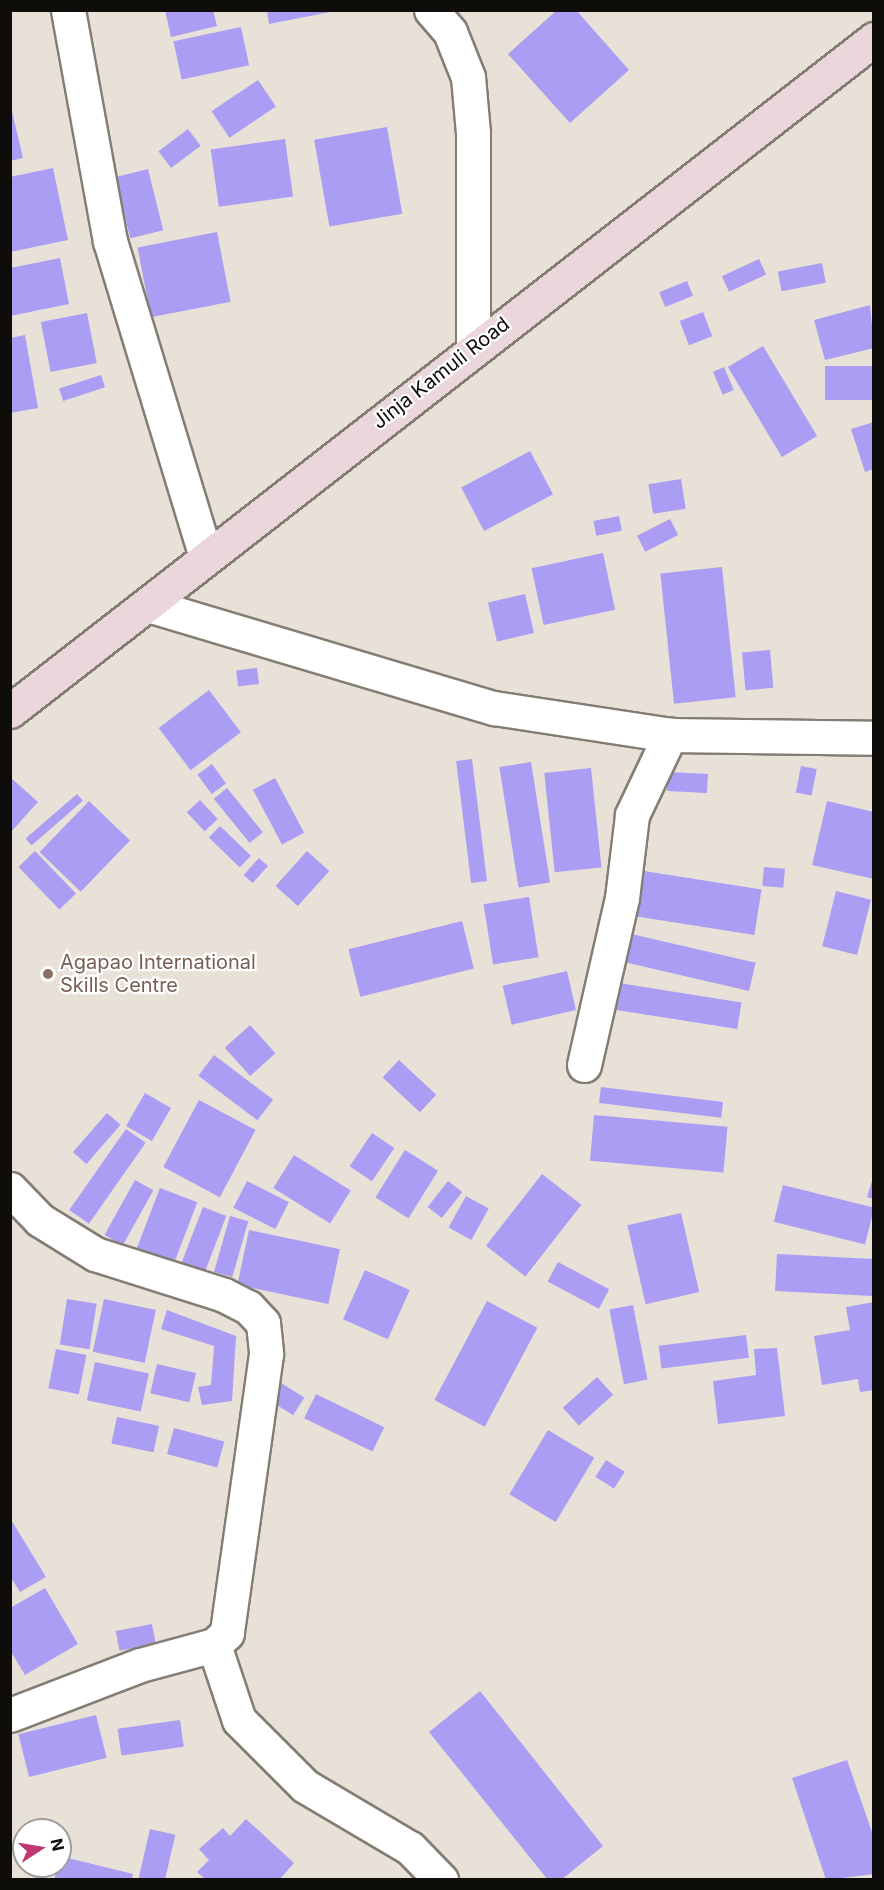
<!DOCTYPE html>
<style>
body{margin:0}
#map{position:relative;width:884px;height:1890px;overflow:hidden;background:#e8e1d7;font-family:Inter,sans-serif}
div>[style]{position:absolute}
.building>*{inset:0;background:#ab9df3;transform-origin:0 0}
.roads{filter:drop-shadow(2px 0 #837d74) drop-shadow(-2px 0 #837d74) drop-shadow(0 2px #837d74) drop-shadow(0 -2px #837d74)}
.street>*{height:33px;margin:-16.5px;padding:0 16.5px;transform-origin:16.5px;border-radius:16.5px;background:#fff}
.secondary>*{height:33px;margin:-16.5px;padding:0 16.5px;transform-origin:16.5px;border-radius:16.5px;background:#ebd6dc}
.dots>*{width:16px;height:16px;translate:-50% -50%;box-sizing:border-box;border:3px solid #fff;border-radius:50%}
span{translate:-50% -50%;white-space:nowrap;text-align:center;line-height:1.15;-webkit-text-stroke:4.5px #fff;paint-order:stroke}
.street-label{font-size:20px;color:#0f0d0a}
.education-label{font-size:20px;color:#785e54}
.left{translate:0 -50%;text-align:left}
.frame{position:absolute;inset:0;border:12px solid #0f0d0a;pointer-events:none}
.north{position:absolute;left:12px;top:1818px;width:60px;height:60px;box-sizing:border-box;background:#fff;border:2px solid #9f9e9d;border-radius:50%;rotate:78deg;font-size:16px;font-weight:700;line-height:24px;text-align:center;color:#0f0d0a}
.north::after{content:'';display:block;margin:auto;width:21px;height:27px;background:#c03671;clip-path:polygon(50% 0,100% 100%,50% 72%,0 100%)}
</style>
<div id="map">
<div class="building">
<div style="clip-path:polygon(165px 10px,213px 10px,217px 26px,171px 37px)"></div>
<div style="clip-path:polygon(267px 10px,330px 10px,330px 12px,269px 24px)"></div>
<div style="clip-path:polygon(557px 10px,576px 10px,629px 70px,570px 123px,508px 54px)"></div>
<div style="left:241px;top:27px;width:39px;height:69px;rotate:78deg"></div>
<div style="left:258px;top:80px;width:32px;height:56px;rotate:56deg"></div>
<div style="clip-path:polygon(10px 103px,23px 158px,10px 161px)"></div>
<div style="left:387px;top:127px;width:88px;height:74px;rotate:80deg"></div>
<div style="left:188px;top:129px;width:21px;height:37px;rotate:53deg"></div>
<div style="left:285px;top:139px;width:58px;height:75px;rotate:82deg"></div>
<div style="clip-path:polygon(53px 168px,68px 240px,10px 252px,10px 177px)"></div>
<div style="left:148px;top:169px;width:63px;height:34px;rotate:76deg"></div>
<div style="left:217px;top:232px;width:71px;height:81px;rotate:79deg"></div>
<div style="clip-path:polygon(60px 258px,69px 304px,10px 316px,10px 268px)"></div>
<div style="left:759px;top:259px;width:17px;height:41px;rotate:65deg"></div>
<div style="left:822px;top:263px;width:20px;height:45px;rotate:79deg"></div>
<div style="left:687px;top:281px;width:16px;height:30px;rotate:68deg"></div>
<div style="clip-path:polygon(870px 305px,874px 348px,825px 360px,814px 320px)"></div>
<div style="left:703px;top:312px;width:26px;height:25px;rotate:69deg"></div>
<div style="left:87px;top:313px;width:51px;height:47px;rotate:79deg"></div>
<div style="clip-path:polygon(25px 335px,38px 408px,10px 413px,10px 338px)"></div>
<div style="left:763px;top:346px;width:105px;height:41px;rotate:59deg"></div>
<div style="left:874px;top:366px;width:34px;height:49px;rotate:90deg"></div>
<div style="left:724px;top:367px;width:25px;height:12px;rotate:67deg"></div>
<div style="left:101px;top:375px;width:13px;height:44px;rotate:72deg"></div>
<div style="clip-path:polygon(874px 422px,874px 469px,865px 472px,851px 429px)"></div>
<div style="left:530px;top:451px;width:49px;height:78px;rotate:62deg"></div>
<div style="left:681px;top:479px;width:30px;height:33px;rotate:81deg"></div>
<div style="left:619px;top:516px;width:15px;height:26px;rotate:79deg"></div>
<div style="left:670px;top:519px;width:18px;height:37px;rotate:63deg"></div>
<div style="left:603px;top:553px;width:58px;height:73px;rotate:78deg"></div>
<div style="left:722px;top:567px;width:131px;height:62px;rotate:84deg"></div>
<div style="left:525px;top:594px;width:40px;height:38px;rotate:77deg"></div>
<div style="left:770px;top:650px;width:38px;height:28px;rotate:85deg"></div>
<div style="left:257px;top:668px;width:16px;height:21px;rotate:83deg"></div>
<div style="left:209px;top:690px;width:53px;height:63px;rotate:53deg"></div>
<div style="left:472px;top:759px;width:123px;height:16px;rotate:83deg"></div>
<div style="left:531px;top:762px;width:122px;height:32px;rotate:81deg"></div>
<div style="left:212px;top:764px;width:24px;height:18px;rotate:54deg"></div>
<div style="left:801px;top:766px;width:16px;height:27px;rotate:11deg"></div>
<div style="left:591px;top:768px;width:100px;height:47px;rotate:84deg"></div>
<div style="left:668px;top:772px;width:40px;height:19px;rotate:3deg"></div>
<div style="clip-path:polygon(10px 777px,38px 802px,10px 833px)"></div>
<div style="left:275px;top:778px;width:62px;height:25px;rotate:62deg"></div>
<div style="left:227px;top:788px;width:57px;height:17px;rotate:51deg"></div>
<div style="left:77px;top:794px;width:9px;height:68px;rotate:49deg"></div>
<div style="left:200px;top:800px;width:26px;height:18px;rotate:47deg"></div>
<div style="left:89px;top:801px;width:57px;height:71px;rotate:44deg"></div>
<div style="clip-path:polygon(827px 801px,874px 812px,874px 879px,812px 865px)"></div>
<div style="left:220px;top:826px;width:43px;height:16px;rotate:44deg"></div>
<div style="left:35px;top:851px;width:59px;height:23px;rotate:46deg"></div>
<div style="left:307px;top:851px;width:30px;height:47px;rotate:42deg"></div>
<div style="left:259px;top:858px;width:12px;height:23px;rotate:42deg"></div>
<div style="left:764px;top:867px;width:21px;height:19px;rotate:5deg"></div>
<div style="left:644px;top:871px;width:119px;height:46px;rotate:9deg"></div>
<div style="left:836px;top:891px;width:36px;height:57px;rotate:14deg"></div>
<div style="left:529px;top:897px;width:61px;height:46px;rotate:81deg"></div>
<div style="left:462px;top:921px;width:49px;height:117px;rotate:76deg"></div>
<div style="left:627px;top:933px;width:132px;height:29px;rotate:13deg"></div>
<div style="left:567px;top:971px;width:40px;height:66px;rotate:77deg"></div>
<div style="left:619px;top:983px;width:124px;height:27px;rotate:9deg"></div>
<div style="left:250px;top:1025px;width:38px;height:34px;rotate:48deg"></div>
<div style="left:214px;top:1055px;width:74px;height:26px;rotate:37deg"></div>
<div style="left:399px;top:1060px;width:51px;height:24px;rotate:43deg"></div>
<div style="left:601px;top:1087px;width:123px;height:16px;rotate:7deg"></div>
<div style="left:145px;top:1093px;width:30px;height:38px;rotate:30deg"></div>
<div style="left:199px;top:1100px;width:64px;height:76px;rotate:28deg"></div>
<div style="left:107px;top:1113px;width:18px;height:52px;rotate:41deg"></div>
<div style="left:594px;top:1115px;width:134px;height:46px;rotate:5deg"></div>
<div style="left:126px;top:1129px;width:24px;height:99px;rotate:35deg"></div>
<div style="left:372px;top:1133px;width:27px;height:40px;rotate:34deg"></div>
<div style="left:405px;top:1150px;width:39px;height:56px;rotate:32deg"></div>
<div style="left:294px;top:1155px;width:67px;height:39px;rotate:32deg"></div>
<div style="left:542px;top:1174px;width:50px;height:91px;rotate:38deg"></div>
<div style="clip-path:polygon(874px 1174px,874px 1199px,867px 1197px)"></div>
<div style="left:135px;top:1180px;width:21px;height:63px;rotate:29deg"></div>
<div style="left:247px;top:1181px;width:47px;height:30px;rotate:27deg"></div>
<div style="left:448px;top:1181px;width:18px;height:33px;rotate:38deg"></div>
<div style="left:783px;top:1185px;width:94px;height:38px;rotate:14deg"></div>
<div style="left:160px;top:1188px;width:40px;height:66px;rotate:21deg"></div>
<div style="left:466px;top:1196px;width:26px;height:36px;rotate:29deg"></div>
<div style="left:203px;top:1207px;width:25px;height:59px;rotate:21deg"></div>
<div style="left:681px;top:1213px;width:81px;height:55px;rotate:77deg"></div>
<div style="left:230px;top:1216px;width:19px;height:58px;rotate:16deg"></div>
<div style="left:249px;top:1230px;width:93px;height:56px;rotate:12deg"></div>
<div style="left:777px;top:1254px;width:97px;height:37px;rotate:3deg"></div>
<div style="left:558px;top:1262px;width:58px;height:22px;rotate:28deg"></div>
<div style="left:365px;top:1270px;width:49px;height:54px;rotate:24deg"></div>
<div style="left:67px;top:1299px;width:30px;height:46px;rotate:9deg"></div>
<div style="left:104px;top:1299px;width:53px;height:54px;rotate:12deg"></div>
<div style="left:487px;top:1301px;width:57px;height:112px;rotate:28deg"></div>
<div style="clip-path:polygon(874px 1302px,874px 1390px,860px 1392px,858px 1379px,822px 1385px,814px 1336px,850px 1330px,846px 1307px)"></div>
<div style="left:633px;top:1305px;width:76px;height:24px;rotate:79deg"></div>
<div style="clip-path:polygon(167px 1310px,236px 1336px,232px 1401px,202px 1405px,198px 1387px,211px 1385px,214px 1346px,161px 1329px)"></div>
<div style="left:746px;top:1335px;width:23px;height:88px;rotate:83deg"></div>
<div style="clip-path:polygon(777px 1348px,785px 1416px,718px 1424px,713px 1381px,756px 1375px,754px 1349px)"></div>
<div style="left:56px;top:1349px;width:31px;height:40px;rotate:11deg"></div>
<div style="left:95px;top:1362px;width:55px;height:39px;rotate:12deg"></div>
<div style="left:157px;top:1364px;width:40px;height:30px;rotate:13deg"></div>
<div style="left:597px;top:1377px;width:24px;height:46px;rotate:48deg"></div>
<div style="left:278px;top:1381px;width:31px;height:21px;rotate:32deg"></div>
<div style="left:316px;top:1394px;width:76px;height:27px;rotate:26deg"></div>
<div style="left:117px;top:1417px;width:43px;height:27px;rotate:12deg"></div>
<div style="left:174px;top:1428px;width:52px;height:27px;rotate:15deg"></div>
<div style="left:548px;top:1430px;width:54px;height:75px;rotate:31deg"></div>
<div style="left:606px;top:1460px;width:22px;height:20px;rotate:32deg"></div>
<div style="clip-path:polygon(10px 1518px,46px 1577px,20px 1592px,10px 1576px)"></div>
<div style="clip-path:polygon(45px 1588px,78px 1644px,25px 1675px,10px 1650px,10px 1608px)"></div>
<div style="left:152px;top:1624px;width:20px;height:37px;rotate:79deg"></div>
<div style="clip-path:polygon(480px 1691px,603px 1846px,561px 1880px,548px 1880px,429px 1732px)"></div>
<div style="left:96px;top:1715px;width:44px;height:80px;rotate:76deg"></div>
<div style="left:180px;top:1720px;width:27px;height:63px;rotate:82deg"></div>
<div style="clip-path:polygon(847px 1760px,874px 1838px,874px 1874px,826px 1880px,792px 1778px)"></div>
<div style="clip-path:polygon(246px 1819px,294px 1863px,279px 1880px,206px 1880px,197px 1872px,209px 1860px,199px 1849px,223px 1828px,230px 1836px)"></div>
<div style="left:150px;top:1829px;width:26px;height:52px;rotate:13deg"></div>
<div style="clip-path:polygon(60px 1856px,133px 1874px,132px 1880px,54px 1880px)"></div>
</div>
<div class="roads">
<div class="street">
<div style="left:68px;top:10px;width:235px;rotate:79.7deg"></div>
<div style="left:110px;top:241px;width:329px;rotate:73.1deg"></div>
<div style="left:431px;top:10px;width:29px;rotate:49deg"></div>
<div style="left:450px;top:32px;width:48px;rotate:68.2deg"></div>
<div style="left:468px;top:77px;width:56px;rotate:84.9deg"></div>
<div style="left:473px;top:133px;width:215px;rotate:90deg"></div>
<div style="left:151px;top:606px;width:358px;rotate:16.6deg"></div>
<div style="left:494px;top:708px;width:178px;rotate:8.7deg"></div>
<div style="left:670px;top:735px;width:204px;rotate:0.8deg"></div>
<div style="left:584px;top:1065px;width:171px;rotate:-77.2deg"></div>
<div style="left:622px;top:898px;width:84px;rotate:-83.1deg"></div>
<div style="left:632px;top:815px;width:89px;rotate:-64.6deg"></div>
<div style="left:10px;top:1189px;width:43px;rotate:45.9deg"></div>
<div style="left:40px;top:1220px;width:65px;rotate:31.7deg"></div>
<div style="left:95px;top:1254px;width:135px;rotate:17.6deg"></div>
<div style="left:224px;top:1295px;width:27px;rotate:27deg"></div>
<div style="left:248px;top:1307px;width:22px;rotate:47deg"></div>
<div style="left:263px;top:1323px;width:31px;rotate:84deg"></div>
<div style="left:266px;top:1354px;width:282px;rotate:98deg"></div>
<div style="left:227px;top:1633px;width:18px;rotate:137deg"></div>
<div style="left:214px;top:1645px;width:77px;rotate:164.9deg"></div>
<div style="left:140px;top:1665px;width:139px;rotate:159deg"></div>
<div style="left:214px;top:1645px;width:79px;rotate:71.6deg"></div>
<div style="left:239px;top:1720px;width:93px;rotate:45deg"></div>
<div style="left:305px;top:1786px;width:122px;rotate:30.6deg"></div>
<div style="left:410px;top:1848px;width:45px;rotate:45.9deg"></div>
</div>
<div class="secondary">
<div style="left:10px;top:711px;width:1095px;rotate:-37.87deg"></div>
</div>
</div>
<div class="dots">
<div style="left:48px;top:974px;background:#8d6e63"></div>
</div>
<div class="street-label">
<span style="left:441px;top:373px;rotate:-38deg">Jinja Kamuli Road</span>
</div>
<div class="education-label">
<span class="left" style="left:60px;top:974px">Agapao International<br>Skills Centre</span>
</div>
<div class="frame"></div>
<div class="north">N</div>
</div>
